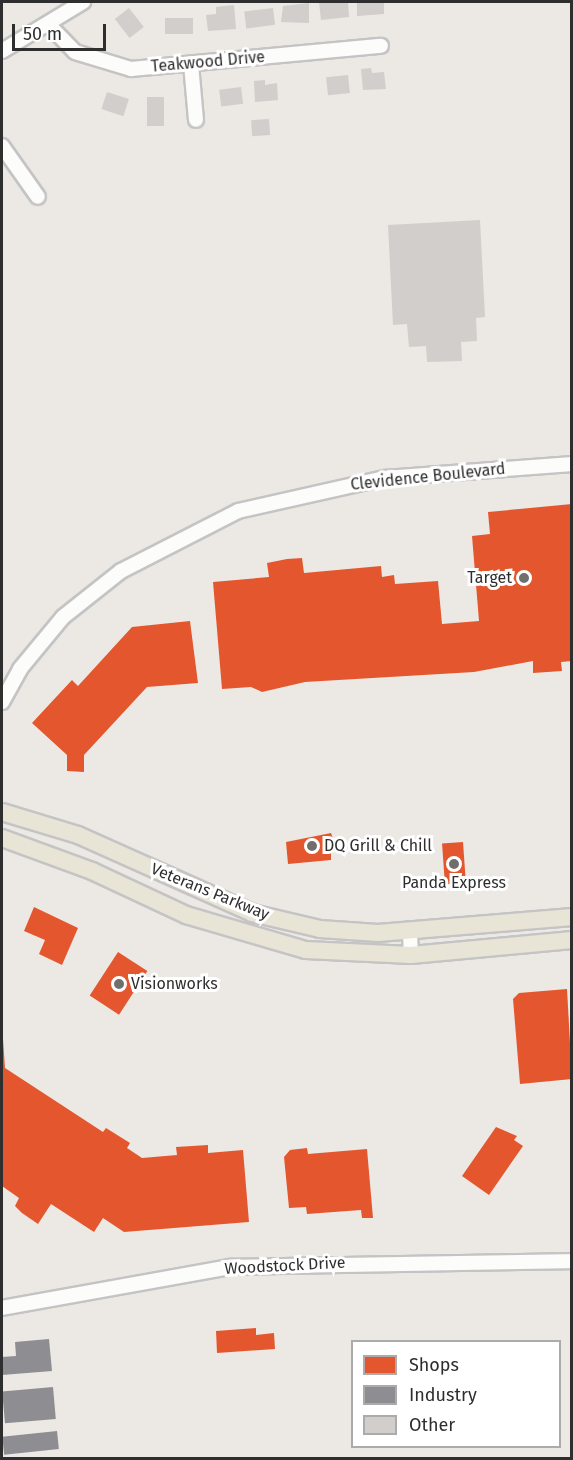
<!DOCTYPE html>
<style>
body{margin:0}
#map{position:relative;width:573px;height:1460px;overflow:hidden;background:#ece8e4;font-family:"Fira Sans",sans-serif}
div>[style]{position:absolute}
.shops>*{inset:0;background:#e4572e;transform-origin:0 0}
.industry>*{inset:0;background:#8d8d92;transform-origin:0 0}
.building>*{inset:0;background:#d1cecb;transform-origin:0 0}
.roads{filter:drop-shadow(2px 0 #c5c4c5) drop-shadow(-2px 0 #c5c4c5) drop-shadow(0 2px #c5c4c5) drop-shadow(0 -2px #c5c4c5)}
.minor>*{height:14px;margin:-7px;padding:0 7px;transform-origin:7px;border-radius:7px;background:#fcfcfb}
.major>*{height:16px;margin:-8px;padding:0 8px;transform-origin:8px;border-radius:8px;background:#e8e4d6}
.dots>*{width:16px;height:16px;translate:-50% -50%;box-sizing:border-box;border:3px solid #fff;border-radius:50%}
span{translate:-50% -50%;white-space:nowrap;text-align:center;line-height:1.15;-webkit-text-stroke:6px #fff;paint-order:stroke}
.street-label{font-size:16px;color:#2e2e2e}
.poi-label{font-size:16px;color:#2e2e2e}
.right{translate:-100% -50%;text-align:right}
.left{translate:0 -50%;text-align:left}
.frame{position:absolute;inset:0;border:3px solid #2e2e2e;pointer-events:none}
.legend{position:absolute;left:351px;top:1340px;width:210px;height:108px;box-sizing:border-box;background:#fff;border:2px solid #ababab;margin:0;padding:8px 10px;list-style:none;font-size:18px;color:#2e2e2e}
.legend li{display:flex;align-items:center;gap:12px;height:30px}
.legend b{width:30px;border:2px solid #ababab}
.scale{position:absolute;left:12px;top:24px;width:94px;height:27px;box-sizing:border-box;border:3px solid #2e2e2e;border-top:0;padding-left:8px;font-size:18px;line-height:21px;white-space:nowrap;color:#2e2e2e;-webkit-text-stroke:4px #fff;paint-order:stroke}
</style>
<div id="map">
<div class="shops">
<div style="clip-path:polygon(572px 504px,572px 661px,561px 662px,562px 671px,533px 673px,533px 661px,474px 672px,305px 682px,262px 692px,251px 687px,222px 689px,213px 582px,269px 577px,267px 563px,287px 559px,302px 558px,304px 573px,381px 566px,382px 577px,394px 575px,395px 584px,438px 581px,442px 624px,479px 621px,472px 536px,490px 534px,488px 512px)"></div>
<div style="clip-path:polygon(190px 621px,198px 683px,147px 687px,84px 755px,84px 772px,67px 771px,67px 755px,32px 723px,72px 680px,78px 686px,132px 627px)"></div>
<div style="clip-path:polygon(331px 833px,337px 850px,331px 850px,331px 860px,288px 864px,286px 842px)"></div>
<div style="left:463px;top:842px;width:41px;height:21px;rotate:86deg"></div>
<div style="clip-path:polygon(34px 907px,78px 928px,62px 965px,39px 954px,45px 940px,24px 931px)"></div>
<div style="left:118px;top:952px;width:35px;height:52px;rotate:33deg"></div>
<div style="clip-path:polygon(567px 989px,572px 1079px,520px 1084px,513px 999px,519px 993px)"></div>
<div style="clip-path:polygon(3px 1039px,5px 1068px,103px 1132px,106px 1128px,130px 1143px,127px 1148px,142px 1158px,177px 1155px,176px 1147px,208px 1145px,208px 1153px,243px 1150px,249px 1222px,124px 1232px,103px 1218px,94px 1232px,51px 1204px,38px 1224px,22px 1213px,15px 1206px,19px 1198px,2px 1186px)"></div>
<div style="clip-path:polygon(496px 1127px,517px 1136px,514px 1140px,523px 1146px,489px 1195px,462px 1176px)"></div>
<div style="clip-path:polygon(307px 1148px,308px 1154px,367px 1149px,373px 1218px,362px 1218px,361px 1210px,307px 1214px,306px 1207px,289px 1208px,284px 1157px,290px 1150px)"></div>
<div style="clip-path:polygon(256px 1328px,256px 1335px,274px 1333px,275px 1349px,217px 1353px,216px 1331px)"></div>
</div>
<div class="industry">
<div style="clip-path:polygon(49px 1339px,52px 1371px,2px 1375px,2px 1357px,16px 1356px,15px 1342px)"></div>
<div style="left:53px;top:1387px;width:32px;height:51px;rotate:85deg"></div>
<div style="left:57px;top:1431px;width:18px;height:55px;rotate:84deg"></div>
</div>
<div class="building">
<div style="clip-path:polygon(319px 2px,348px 2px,349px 17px,321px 20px)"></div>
<div style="clip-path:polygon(357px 2px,384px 2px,384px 14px,357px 16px)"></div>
<div style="clip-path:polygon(309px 3px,309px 23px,281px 22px,283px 6px)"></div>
<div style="clip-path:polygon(234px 5px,236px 29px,208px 31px,206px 15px,216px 14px,216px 7px)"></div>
<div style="left:129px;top:8px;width:24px;height:18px;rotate:52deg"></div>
<div style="left:273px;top:8px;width:17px;height:29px;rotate:83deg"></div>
<div style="left:165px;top:18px;width:28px;height:16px"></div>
<div style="clip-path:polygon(371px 68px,372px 73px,384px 72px,386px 89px,363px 90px,361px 69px)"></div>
<div style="left:348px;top:75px;width:18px;height:22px;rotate:84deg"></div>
<div style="clip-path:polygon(265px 80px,265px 85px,277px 83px,278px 100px,255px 102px,254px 81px)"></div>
<div style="left:241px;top:87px;width:17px;height:22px;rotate:83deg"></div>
<div style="left:107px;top:92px;width:23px;height:18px;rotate:18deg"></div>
<div style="left:147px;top:97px;width:17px;height:29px"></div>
<div style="left:269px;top:119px;width:16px;height:18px;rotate:86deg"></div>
<div style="clip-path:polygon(480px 220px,485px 317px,476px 318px,477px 341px,461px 342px,462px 361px,427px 362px,426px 346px,409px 347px,407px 324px,393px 325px,388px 225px)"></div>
</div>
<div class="roads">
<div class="minor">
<div style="left:49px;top:25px;width:37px;rotate:46deg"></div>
<div style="left:75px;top:52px;width:59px;rotate:16.9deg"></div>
<div style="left:131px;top:69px;width:251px;rotate:-5.3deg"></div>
<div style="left:2px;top:51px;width:95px;rotate:-31.2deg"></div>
<div style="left:191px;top:64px;width:56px;rotate:84.9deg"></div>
<div style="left:2px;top:146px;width:62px;rotate:54.8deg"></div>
<div style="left:2px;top:702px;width:38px;rotate:-61deg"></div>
<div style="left:20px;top:669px;width:67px;rotate:-50.4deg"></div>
<div style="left:63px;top:617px;width:74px;rotate:-38.4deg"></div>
<div style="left:121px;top:571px;width:131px;rotate:-27.1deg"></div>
<div style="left:238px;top:511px;width:151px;rotate:-12.7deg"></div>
<div style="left:385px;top:478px;width:188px;rotate:-4.3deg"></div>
<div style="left:410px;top:931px;width:24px;rotate:88deg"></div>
<div style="left:2px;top:1308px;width:233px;rotate:-10.2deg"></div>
<div style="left:231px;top:1267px;width:341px;rotate:-1deg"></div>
</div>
<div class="major">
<div style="left:2px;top:812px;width:79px;rotate:16.8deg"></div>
<div style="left:78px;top:835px;width:191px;rotate:24.1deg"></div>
<div style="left:252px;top:913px;width:70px;rotate:13.2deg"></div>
<div style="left:320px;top:929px;width:58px;rotate:3.9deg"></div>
<div style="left:378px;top:933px;width:195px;rotate:-4.7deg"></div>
<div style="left:2px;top:838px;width:96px;rotate:20.1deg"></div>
<div style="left:92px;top:871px;width:104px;rotate:25.1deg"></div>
<div style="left:186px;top:915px;width:125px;rotate:16.3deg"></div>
<div style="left:306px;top:950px;width:105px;rotate:2.7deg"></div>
<div style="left:411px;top:955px;width:162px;rotate:-5.3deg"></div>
</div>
</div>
<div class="dots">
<div style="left:524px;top:578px;background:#706f6e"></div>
<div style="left:312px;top:846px;background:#706f6e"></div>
<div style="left:454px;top:864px;background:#706f6e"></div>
<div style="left:119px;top:984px;background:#706f6e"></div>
</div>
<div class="street-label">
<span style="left:208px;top:62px;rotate:-5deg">Teakwood Drive</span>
<span style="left:428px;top:477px;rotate:-6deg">Clevidence Boulevard</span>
<span style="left:210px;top:892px;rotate:22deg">Veterans Parkway</span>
<span style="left:285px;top:1266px;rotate:-3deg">Woodstock Drive</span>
</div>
<div class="poi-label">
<span class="right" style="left:512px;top:578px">Target</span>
<span class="left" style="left:324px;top:846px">DQ Grill &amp; Chill</span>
<span style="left:454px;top:883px">Panda Express</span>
<span class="left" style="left:131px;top:984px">Visionworks</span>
</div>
<div class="frame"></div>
<ul class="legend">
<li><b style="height:16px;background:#e4572e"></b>Shops</li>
<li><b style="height:16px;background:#8d8d92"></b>Industry</li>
<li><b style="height:16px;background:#d1cecb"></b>Other</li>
</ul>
<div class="scale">50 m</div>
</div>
